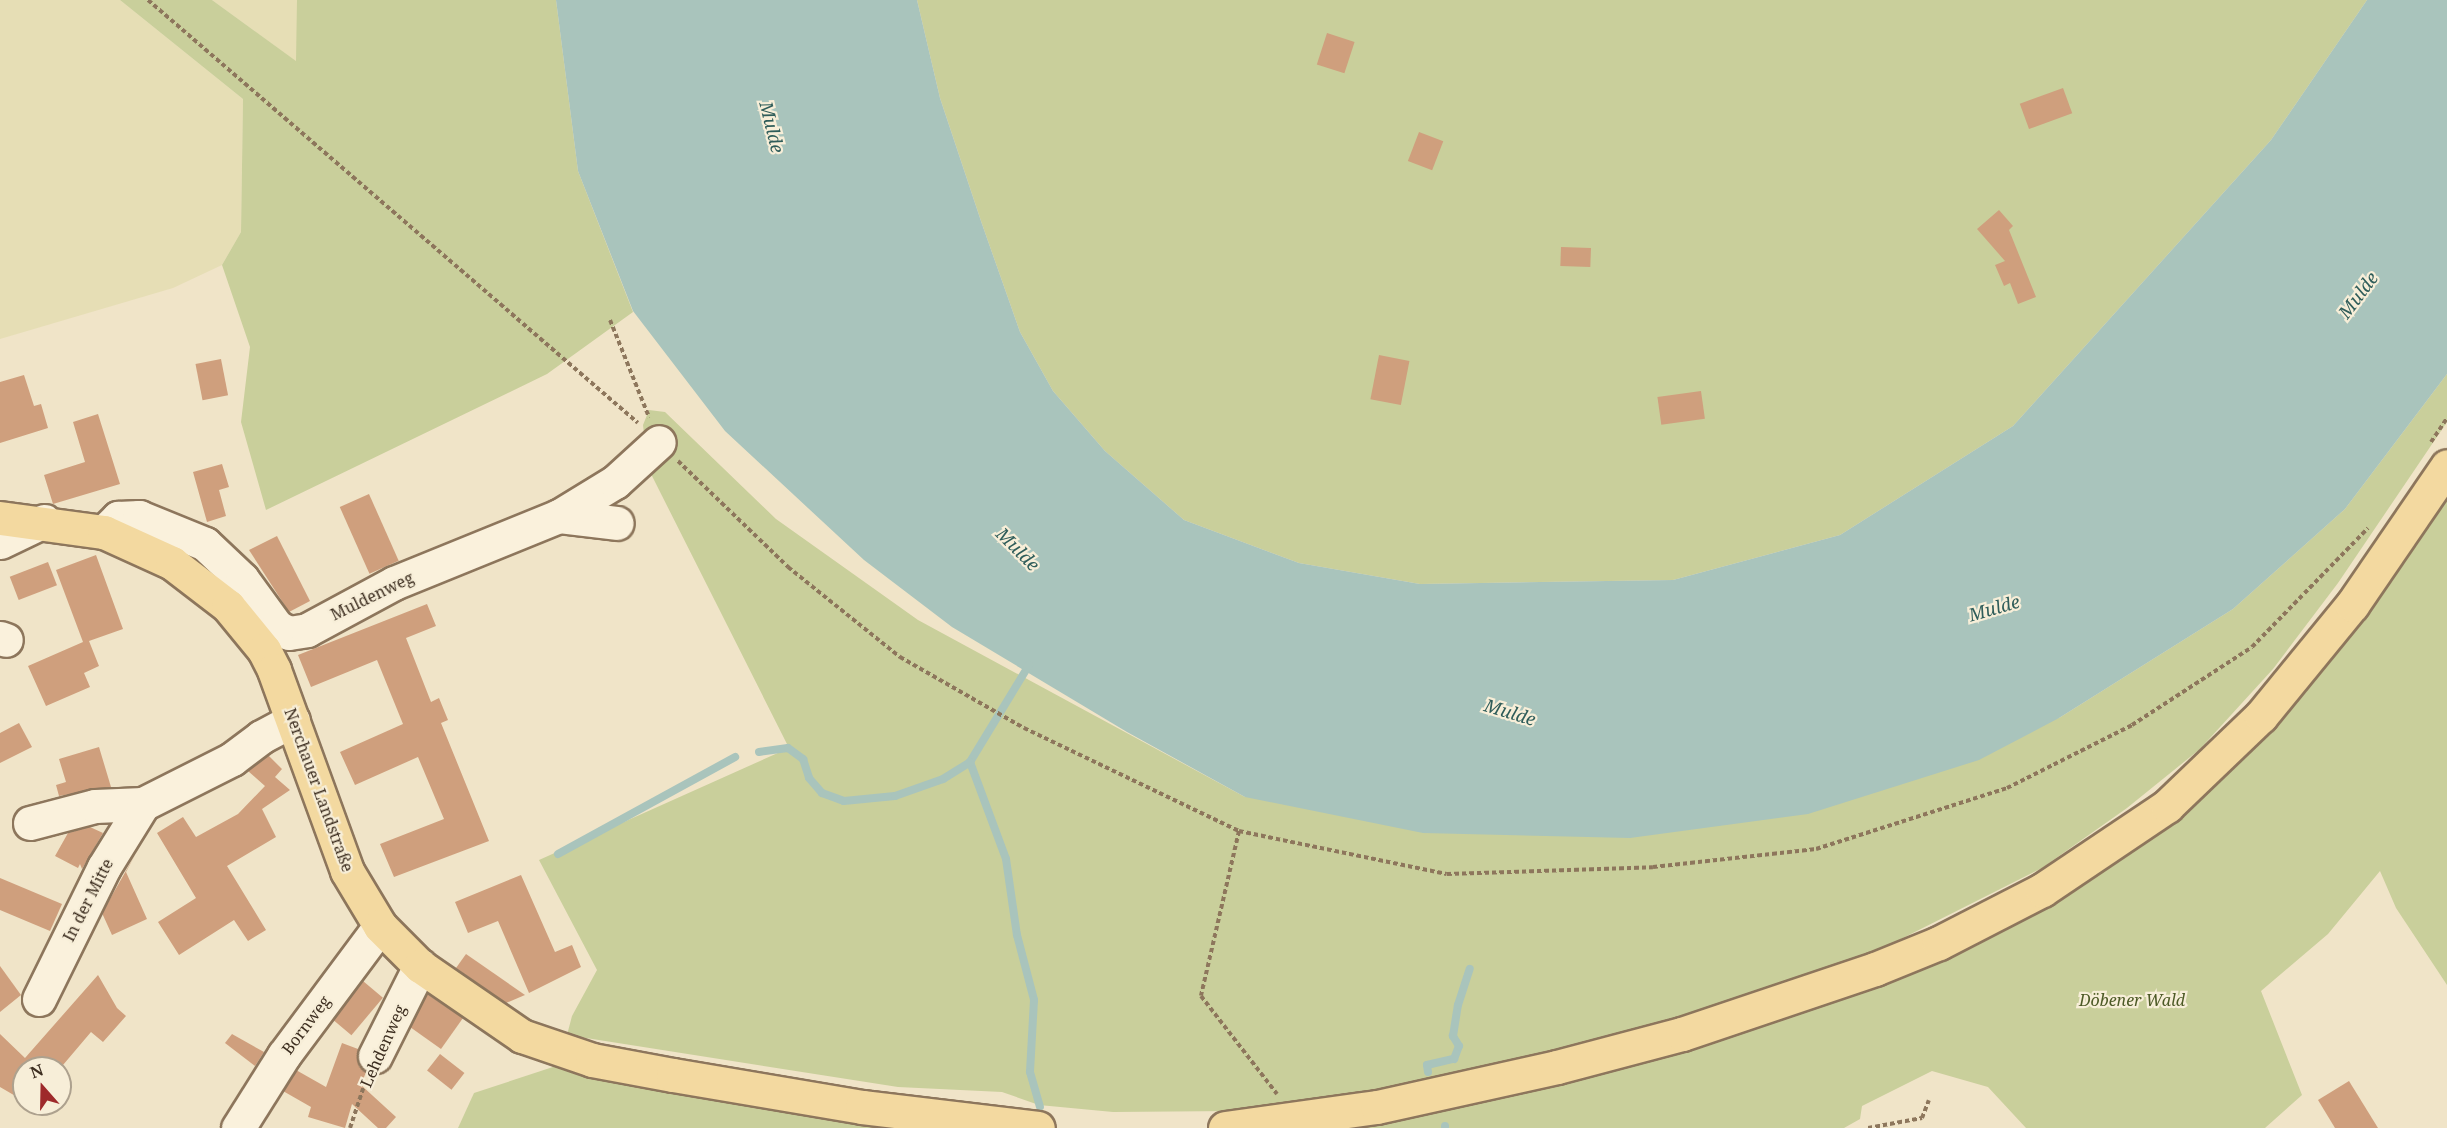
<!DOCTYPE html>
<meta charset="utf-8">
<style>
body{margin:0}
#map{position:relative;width:2447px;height:1128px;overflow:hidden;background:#f0e4c8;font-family:"Noto Serif",serif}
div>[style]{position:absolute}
.farmland>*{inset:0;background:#e6deb5}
.green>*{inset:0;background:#c9cf9b}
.water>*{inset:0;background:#a9c4bc}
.stream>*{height:8px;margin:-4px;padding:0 4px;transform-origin:4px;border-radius:4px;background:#a9c4bc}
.building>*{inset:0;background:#cf9f7d;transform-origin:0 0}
.path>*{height:4px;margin-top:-2px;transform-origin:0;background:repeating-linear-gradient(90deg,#8d765c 0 4.5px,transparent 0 7.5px)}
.roads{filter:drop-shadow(2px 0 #8d765c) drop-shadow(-2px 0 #8d765c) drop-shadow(0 2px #8d765c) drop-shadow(0 -2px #8d765c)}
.minor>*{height:33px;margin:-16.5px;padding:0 16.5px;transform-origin:16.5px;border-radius:16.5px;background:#faf1dc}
.major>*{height:33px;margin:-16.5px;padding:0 16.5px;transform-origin:16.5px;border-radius:16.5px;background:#f3d9a0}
span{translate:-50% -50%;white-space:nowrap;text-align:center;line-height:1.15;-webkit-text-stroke:4.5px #f7eed8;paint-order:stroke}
.street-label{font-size:16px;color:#3d2e20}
.park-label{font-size:16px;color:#4d5a26;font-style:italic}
.water-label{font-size:18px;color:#2f5d5a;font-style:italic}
.north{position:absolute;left:12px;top:1056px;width:60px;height:60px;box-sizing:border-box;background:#f7eed8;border:2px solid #ada18e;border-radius:50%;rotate:340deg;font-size:16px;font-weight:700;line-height:24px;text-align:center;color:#3d2e20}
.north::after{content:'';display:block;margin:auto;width:21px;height:27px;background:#9e2a2b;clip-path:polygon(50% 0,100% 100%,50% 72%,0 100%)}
</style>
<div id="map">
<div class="farmland">
<div style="clip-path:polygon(0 0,120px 0,243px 99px,241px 232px,222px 265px,173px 288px,0 339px)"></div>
<div style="clip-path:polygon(212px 0,297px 0,297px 62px)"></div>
</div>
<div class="green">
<div style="clip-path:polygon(120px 0,212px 0,296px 61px,297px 0,556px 0,578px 171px,633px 312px,547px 374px,266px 510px,241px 422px,250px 347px,222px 265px,241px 232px,243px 99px)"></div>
<div style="clip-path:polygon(917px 0,2367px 0,2271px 140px,2013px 426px,1840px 535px,1673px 580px,1420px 584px,1299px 563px,1184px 520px,1105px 451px,1053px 391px,1020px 332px,982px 224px,940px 98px)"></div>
<div style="clip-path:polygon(2447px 374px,2447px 422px,2338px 583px,2273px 669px,2200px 749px,2127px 808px,2042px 868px,1891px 944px,1720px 1007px,1399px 1089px,1233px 1111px,1113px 1112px,1039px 1105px,1002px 1092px,898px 1087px,567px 1035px,572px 1016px,597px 970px,539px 860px,789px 748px,648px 468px,643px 425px,649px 410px,665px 412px,776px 519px,918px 620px,1245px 797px,2059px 718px,2233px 609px,2345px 509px)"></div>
<div style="clip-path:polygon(2447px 490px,2447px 985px,2396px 908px,2380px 871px,2328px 934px,2261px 991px,2302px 1095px,2265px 1128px,2026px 1128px,1988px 1087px,1932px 1071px,1862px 1106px,1860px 1119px,1844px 1128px,1314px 1128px,1379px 1117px,2048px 901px,2119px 860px,2177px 817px,2274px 723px,2364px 613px)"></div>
<div style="clip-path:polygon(559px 1065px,919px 1128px,458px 1128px,474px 1093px)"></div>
</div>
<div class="water">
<div style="clip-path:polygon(556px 0,917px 0,940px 98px,982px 224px,1020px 332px,1053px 391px,1105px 451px,1184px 520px,1299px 563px,1420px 584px,1673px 580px,1840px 535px,2013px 426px,2271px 140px,2367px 0,2447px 0,2447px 374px,2345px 509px,2233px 609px,2059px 718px,1979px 760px,1808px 814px,1630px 838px,1423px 833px,1245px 797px,1127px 732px,952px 627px,864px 560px,725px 431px,633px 311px,578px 171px)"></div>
</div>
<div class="stream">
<div style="left:1029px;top:665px;width:114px;rotate:121.3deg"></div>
<div style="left:970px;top:762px;width:103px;rotate:69.6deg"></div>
<div style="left:1006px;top:859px;width:77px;rotate:81.8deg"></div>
<div style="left:1017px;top:935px;width:67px;rotate:75.3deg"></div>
<div style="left:1034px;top:1000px;width:72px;rotate:93.2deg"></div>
<div style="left:1030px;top:1072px;width:36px;rotate:74deg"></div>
<div style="left:759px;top:752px;width:29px;rotate:-8deg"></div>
<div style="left:788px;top:748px;width:19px;rotate:36deg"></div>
<div style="left:803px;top:759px;width:20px;rotate:72deg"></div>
<div style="left:809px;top:778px;width:20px;rotate:49deg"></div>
<div style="left:822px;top:793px;width:23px;rotate:20deg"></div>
<div style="left:844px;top:801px;width:51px;rotate:-5.6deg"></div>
<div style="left:895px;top:796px;width:51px;rotate:-19.5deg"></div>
<div style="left:943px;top:779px;width:32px;rotate:-32deg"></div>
<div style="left:558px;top:854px;width:202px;rotate:-28.7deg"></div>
<div style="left:1428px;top:1072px;width:7px;rotate:-98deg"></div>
<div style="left:1427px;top:1065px;width:28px;rotate:-13deg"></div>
<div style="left:1454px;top:1059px;width:14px;rotate:-69deg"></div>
<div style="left:1459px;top:1046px;width:12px;rotate:-121deg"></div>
<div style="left:1453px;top:1036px;width:31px;rotate:-81deg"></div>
<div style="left:1458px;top:1005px;width:38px;rotate:-72deg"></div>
<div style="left:1445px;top:1128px;width:2px;rotate:-90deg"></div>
</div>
<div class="building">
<div style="left:1327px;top:33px;width:29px;height:33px;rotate:18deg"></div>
<div style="left:2063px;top:88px;width:27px;height:46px;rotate:70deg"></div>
<div style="left:1419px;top:132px;width:26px;height:31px;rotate:21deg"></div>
<div style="clip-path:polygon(1999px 210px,2013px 226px,2009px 230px,2036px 297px,2018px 304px,2010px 283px,2004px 286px,1995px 265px,2005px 261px,1977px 229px)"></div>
<div style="left:1561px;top:247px;width:30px;height:19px;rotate:2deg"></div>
<div style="left:1379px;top:355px;width:31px;height:45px;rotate:11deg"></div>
<div style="left:221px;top:359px;width:37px;height:26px;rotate:79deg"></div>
<div style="clip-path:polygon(24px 375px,34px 406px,41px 404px,48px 428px,0 443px,0 382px)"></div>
<div style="left:1701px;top:391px;width:28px;height:44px;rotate:82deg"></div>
<div style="clip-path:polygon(98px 414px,120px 484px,53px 504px,44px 475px,85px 462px,73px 422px)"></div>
<div style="clip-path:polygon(222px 464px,229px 487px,219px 490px,226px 516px,207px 522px,193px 472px)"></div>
<div style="left:369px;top:494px;width:73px;height:32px;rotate:66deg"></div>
<div style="clip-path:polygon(277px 536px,310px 601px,289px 612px,249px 550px)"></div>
<div style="clip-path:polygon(96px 555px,123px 629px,89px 641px,99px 666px,84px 673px,90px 687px,46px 706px,28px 666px,83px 642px,56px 570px)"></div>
<div style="left:48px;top:562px;width:25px;height:41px;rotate:69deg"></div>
<div style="clip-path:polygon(427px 604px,436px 626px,406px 638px,431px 702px,439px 698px,448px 720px,441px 723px,489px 841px,394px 877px,380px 844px,444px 819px,418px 757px,355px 785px,340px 752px,403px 724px,377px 660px,311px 687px,298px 655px)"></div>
<div style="clip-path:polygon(19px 723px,32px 747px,0 763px,0 733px)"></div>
<div style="clip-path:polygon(99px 747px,111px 787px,59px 796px,56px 785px,66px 782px,59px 759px)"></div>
<div style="clip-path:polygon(268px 755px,282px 769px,275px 777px,290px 790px,262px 809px,276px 837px,227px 866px,266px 930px,248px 941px,234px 920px,179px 955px,158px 922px,196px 898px,157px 833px,183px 817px,196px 837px,238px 814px,265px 786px,248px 771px)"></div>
<div style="clip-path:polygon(90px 827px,103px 833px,82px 869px,80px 864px,78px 868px,55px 856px,68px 833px)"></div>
<div style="clip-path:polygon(135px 855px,126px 872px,147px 919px,112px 935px,102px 913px)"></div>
<div style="clip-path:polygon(521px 875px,555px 952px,572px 945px,581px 967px,529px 993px,498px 921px,468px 933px,455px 902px)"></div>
<div style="clip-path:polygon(0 878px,62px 904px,50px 931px,0 910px)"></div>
<div style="clip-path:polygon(466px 954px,525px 995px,506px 1003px,456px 968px)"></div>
<div style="clip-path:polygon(0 966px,21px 995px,0 1012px)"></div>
<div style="clip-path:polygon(98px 975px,117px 1008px,126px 1016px,103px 1042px,91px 1032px,63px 1065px,67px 1070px,60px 1076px,60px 1068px,24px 1068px,24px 1101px,0 1087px,0 1034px,25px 1058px)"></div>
<div style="left:363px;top:981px;width:26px;height:49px;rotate:40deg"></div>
<div style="clip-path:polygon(427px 994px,463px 1018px,441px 1049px,410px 1027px)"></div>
<div style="clip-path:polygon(232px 1034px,264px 1052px,255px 1066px,225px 1043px)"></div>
<div style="clip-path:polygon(342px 1043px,358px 1049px,359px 1066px,366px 1072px,361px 1085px,396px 1117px,386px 1128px,378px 1128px,352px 1104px,345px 1128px,308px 1117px,311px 1107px,283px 1091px,296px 1070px,326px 1087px)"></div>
<div style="left:440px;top:1054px;width:31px;height:21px;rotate:38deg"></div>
<div style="clip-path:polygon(2349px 1081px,2378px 1128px,2335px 1128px,2318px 1100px)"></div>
</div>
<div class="path">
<div style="left:148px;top:0;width:647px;rotate:40.8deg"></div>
<div style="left:610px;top:320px;width:105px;rotate:68.1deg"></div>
<div style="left:2431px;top:442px;width:29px;rotate:-56deg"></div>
<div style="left:678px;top:461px;width:153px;rotate:43.9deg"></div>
<div style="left:788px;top:567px;width:144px;rotate:38.8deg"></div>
<div style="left:900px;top:657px;width:143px;rotate:29.8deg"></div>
<div style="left:1024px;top:728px;width:238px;rotate:25.6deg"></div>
<div style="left:1239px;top:831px;width:212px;rotate:11.7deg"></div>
<div style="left:1447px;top:874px;width:206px;rotate:-1.9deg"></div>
<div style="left:1653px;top:867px;width:164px;rotate:-6.3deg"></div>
<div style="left:1816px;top:849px;width:201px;rotate:-17.7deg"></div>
<div style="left:2007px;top:788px;width:140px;rotate:-26.7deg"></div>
<div style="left:2132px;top:725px;width:143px;rotate:-33deg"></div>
<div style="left:2252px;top:647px;width:166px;rotate:-45.7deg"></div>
<div style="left:1239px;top:831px;width:169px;rotate:103deg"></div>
<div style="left:1201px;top:996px;width:124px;rotate:52.2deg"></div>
<div style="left:350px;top:1128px;width:51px;rotate:-71.6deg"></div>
<div style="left:1868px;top:1128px;width:55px;rotate:-10.5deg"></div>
<div style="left:1922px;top:1118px;width:19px;rotate:-69deg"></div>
</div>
<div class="roads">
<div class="minor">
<div style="left:559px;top:516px;width:58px;rotate:6.9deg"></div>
<div style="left:104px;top:532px;width:20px;rotate:-45deg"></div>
<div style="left:118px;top:518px;width:21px;rotate:-3deg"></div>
<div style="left:139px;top:517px;width:71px;rotate:22.2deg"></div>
<div style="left:205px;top:544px;width:51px;rotate:43.4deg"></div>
<div style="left:242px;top:579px;width:59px;rotate:53.9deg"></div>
<div style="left:277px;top:627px;width:13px;rotate:27deg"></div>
<div style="left:289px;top:633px;width:18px;rotate:-9deg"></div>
<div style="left:307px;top:630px;width:99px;rotate:-28.4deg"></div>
<div style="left:394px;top:583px;width:178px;rotate:-22.1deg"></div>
<div style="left:559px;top:516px;width:66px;rotate:-31.3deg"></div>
<div style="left:615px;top:482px;width:59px;rotate:-42.3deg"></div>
<div style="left:0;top:542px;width:49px;rotate:-25.5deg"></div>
<div style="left:0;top:638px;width:6px;rotate:18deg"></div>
<div style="left:30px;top:823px;width:67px;rotate:-14.7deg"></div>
<div style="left:95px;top:806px;width:48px;rotate:-2.4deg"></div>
<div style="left:39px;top:999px;width:147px;rotate:-63.8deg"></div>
<div style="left:104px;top:867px;width:74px;rotate:-58.2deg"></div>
<div style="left:143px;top:804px;width:100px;rotate:-26.8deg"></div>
<div style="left:232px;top:759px;width:36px;rotate:-37deg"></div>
<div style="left:261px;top:737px;width:36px;rotate:-28deg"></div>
<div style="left:375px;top:1056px;width:101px;rotate:-63.4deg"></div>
<div style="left:238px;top:1128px;width:86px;rotate:-57.8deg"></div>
<div style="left:284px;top:1055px;width:161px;rotate:-53.3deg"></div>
</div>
<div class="major">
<div style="left:0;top:518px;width:105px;rotate:7.7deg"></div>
<div style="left:104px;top:532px;width:75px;rotate:24.5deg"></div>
<div style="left:172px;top:563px;width:71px;rotate:37.5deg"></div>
<div style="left:228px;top:606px;width:57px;rotate:50.7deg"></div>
<div style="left:264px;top:650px;width:22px;rotate:63deg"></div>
<div style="left:274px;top:670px;width:214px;rotate:70deg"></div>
<div style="left:347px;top:871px;width:64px;rotate:59deg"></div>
<div style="left:380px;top:926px;width:57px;rotate:45deg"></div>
<div style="left:420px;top:966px;width:124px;rotate:34.5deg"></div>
<div style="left:522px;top:1036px;width:74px;rotate:18.9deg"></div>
<div style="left:592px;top:1060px;width:82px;rotate:10.5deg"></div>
<div style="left:673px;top:1075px;width:192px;rotate:9.6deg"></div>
<div style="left:862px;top:1107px;width:177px;rotate:6.8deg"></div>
<div style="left:1225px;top:1128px;width:153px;rotate:-7.9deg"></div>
<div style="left:1377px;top:1107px;width:184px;rotate:-12.5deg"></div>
<div style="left:1557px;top:1067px;width:129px;rotate:-14.8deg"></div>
<div style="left:1682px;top:1034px;width:204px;rotate:-18.6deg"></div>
<div style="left:1875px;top:969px;width:69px;rotate:-22.1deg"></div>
<div style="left:1939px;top:943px;width:116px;rotate:-27.2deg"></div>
<div style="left:2042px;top:890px;width:151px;rotate:-33.9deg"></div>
<div style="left:2167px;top:806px;width:130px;rotate:-43.8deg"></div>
<div style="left:2261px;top:716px;width:144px;rotate:-50.7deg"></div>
<div style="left:2352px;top:605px;width:168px;rotate:-55.6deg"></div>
</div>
</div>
<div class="street-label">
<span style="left:372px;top:596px;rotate:-26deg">Muldenweg</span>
<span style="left:319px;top:790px;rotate:70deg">Nerchauer Landstraße</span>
<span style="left:88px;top:900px;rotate:-63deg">In der Mitte</span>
<span style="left:306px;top:1025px;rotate:-53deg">Bornweg</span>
<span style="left:383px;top:1046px;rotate:-66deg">Lehdenweg</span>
</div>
<div class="park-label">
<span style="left:2132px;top:1000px">Döbener Wald</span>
</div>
<div class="water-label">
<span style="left:772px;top:127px;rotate:76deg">Mulde</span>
<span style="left:2358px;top:295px;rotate:-53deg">Mulde</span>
<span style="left:1018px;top:549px;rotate:45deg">Mulde</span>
<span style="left:1994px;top:608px;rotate:-16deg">Mulde</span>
<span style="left:1510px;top:712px;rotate:17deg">Mulde</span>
</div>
<div class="north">N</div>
</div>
